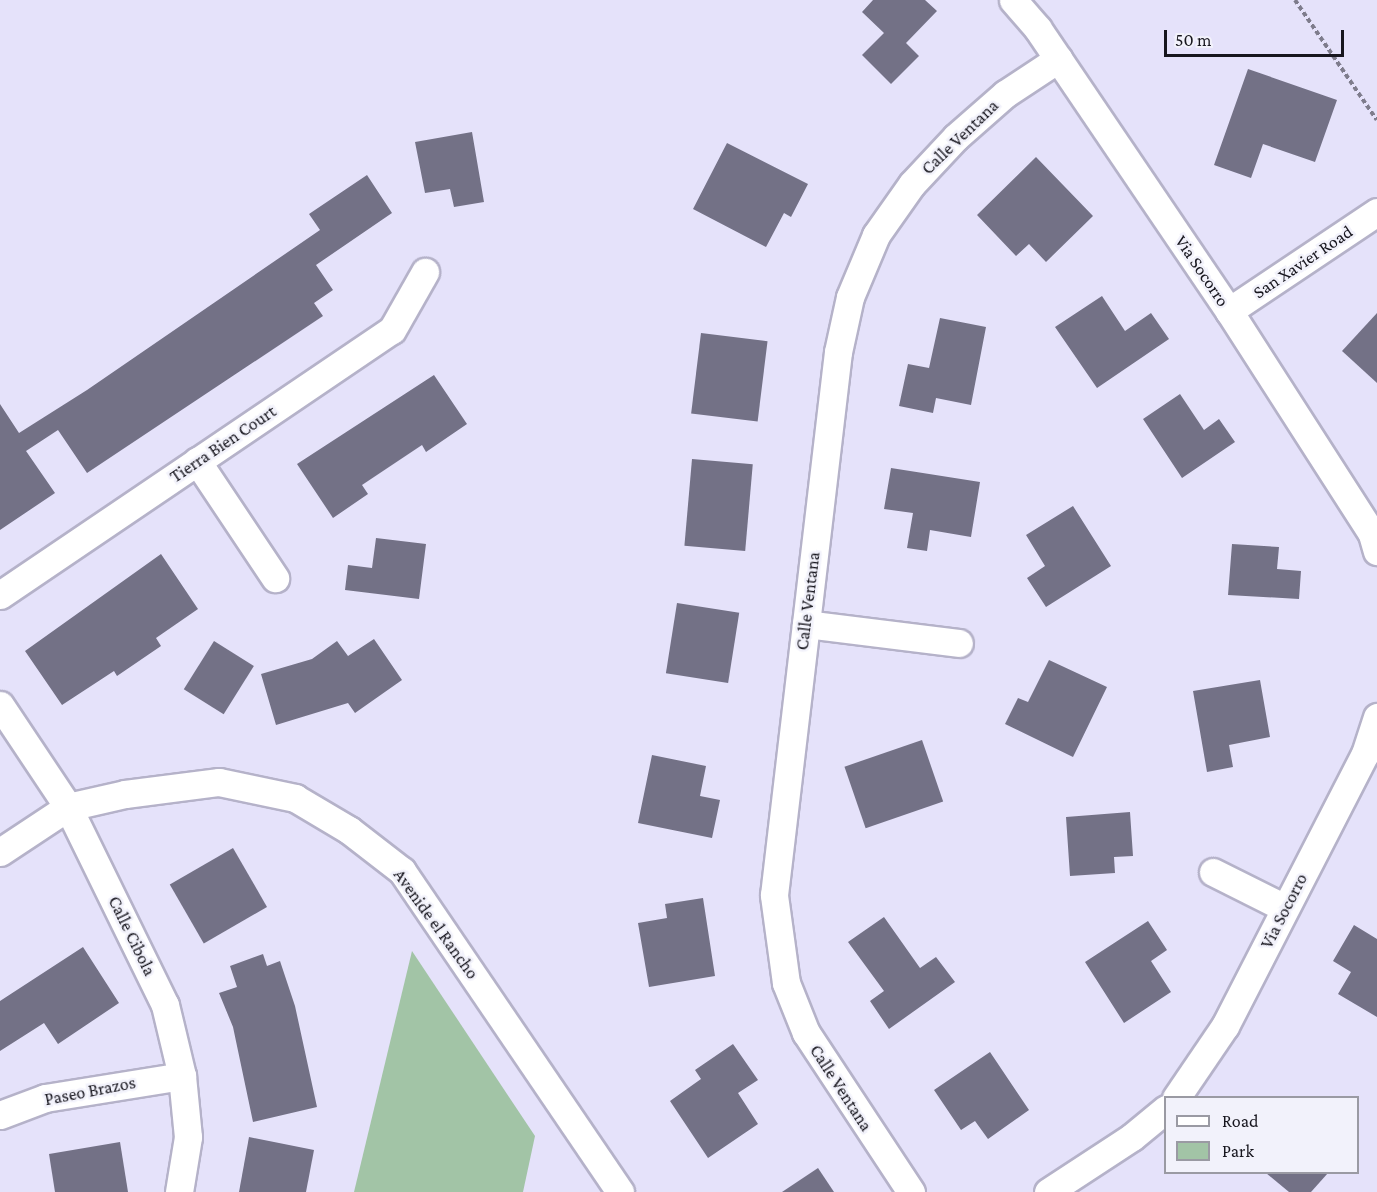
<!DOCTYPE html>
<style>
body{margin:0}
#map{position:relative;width:1377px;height:1192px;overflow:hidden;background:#e5e2fa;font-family:"Crimson Pro",serif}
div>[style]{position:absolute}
.green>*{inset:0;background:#a2c4a6}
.building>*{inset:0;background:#737186;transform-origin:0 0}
.path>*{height:4px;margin-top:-2px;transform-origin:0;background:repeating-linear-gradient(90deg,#7e7c8c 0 4.5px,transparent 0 7.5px)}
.roads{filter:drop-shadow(2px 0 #b5b2c9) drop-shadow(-2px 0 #b5b2c9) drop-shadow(0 2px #b5b2c9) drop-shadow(0 -2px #b5b2c9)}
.street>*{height:27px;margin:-13.5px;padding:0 13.5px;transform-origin:13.5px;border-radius:13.5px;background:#fff}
span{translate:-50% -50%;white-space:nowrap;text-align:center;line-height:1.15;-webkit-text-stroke:5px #f2f2fb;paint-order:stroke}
.street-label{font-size:18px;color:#17161e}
.legend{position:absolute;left:1164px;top:1096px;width:195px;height:78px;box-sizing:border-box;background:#f2f2fb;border:2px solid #9a9aa3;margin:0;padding:8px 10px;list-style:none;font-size:18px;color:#17161e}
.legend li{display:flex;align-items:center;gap:12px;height:30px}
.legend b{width:30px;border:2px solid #9a9aa3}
.scale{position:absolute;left:1164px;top:30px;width:180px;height:27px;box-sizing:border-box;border:3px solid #17161e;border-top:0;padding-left:8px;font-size:18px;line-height:21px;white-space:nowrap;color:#17161e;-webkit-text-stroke:4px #f2f2fb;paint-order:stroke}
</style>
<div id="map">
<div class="green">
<div style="clip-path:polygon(412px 951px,535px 1136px,523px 1192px,354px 1192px)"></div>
</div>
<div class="building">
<div style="clip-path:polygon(873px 0,925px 0,937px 11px,906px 43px,919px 56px,891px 84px,862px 55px,884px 33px,862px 12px)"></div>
<div style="clip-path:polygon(1248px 69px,1337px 100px,1315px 162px,1263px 144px,1251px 178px,1214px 165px)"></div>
<div style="clip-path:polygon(472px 132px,484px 202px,454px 207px,450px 189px,425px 193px,415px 142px)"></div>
<div style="clip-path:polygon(727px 143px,808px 184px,791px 217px,784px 213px,766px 247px,693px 209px)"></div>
<div style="clip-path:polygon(1036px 157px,1093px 216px,1046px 262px,1029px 244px,1016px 256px,977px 215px)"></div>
<div style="clip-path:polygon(367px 175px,392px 213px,316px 265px,333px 290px,314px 303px,323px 316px,87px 473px,58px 430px,26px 451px,55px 493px,0 530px,0 404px,19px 433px,87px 390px,320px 230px,309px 214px)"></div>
<div style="clip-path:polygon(1102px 296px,1125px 331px,1151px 313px,1169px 339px,1097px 388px,1055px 327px)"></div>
<div style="clip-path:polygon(1377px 313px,1377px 383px,1342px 351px)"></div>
<div style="clip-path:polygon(940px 318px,986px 327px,971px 405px,936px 398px,933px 413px,899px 406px,908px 364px,929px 368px)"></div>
<div style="left:701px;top:333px;width:67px;height:81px;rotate:7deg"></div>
<div style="clip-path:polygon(434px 375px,467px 424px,426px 452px,422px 445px,362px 485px,368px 494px,333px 518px,297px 464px)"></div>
<div style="clip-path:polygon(1180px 394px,1204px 430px,1219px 419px,1235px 442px,1182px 478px,1143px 419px)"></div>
<div style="left:692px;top:459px;width:61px;height:87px;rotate:5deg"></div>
<div style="clip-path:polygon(891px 468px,980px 482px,971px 537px,930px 530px,927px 551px,907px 548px,913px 513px,884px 509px)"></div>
<div style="clip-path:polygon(1073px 506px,1111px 566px,1046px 607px,1027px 578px,1045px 566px,1026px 535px)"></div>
<div style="clip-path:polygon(376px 538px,426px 544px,419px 599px,345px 590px,348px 565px,372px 568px)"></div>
<div style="clip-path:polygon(1232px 544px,1279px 547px,1277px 569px,1301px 571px,1299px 599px,1228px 595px)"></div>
<div style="clip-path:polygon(161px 554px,198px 609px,156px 638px,161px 646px,117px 676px,114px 671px,62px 705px,25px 651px)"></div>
<div style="left:677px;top:603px;width:63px;height:71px;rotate:9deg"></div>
<div style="clip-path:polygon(374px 639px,402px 680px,355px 713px,348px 703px,276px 725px,261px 674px,312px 659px,337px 641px,348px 656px)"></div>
<div style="left:214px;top:641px;width:47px;height:57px;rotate:32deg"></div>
<div style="clip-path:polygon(1049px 660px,1107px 687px,1073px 757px,1005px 724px,1018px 698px,1028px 702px)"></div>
<div style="clip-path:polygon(1260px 680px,1270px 737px,1229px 745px,1233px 767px,1207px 772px,1193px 691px)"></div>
<div style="left:922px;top:740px;width:65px;height:82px;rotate:71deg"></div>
<div style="clip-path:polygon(652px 755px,706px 766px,700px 796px,720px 800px,712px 838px,638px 823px)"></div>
<div style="clip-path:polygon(1130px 812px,1133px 856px,1114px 857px,1115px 873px,1070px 876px,1066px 817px)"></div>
<div style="left:233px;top:848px;width:68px;height:73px;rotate:60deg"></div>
<div style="clip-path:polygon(703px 898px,715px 976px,649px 987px,638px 923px,667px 918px,665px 904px)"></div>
<div style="clip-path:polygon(884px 917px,920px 968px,936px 957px,955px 982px,889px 1029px,870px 1001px,884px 991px,848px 942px)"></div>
<div style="clip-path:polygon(1148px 921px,1167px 950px,1151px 961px,1171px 992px,1124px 1023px,1085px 962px)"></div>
<div style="clip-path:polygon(1354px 925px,1377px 939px,1377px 1017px,1338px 994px,1351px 972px,1333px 961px)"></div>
<div style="clip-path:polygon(83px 947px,119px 1003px,58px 1044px,44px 1023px,0 1051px,0 1001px)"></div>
<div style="clip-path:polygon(263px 954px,267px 966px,280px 961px,295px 1006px,317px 1107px,253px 1122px,233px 1027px,219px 993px,237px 987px,230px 966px)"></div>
<div style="clip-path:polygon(733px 1044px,758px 1080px,738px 1093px,758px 1124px,708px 1158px,670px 1101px,701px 1079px,695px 1070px)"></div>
<div style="clip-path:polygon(990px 1052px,1029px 1110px,988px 1139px,975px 1121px,961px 1130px,934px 1090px)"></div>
<div style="clip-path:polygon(249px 1137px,314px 1150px,306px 1192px,239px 1192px)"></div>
<div style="clip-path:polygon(120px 1142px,128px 1192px,55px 1192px,49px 1154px)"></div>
<div style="clip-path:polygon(818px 1168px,834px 1192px,782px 1192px)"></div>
<div style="clip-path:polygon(1266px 1173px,1328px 1173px,1311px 1192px,1289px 1192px)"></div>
</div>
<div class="path">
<div style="left:1295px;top:0;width:145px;rotate:55.7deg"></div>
</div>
<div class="roads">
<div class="street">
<div style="left:1013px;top:0;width:38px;rotate:49deg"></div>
<div style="left:1038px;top:29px;width:341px;rotate:55.9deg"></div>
<div style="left:1229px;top:311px;width:265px;rotate:57.3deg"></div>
<div style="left:1372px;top:534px;width:18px;rotate:74deg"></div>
<div style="left:1229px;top:311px;width:178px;rotate:-33.8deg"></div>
<div style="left:197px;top:461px;width:141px;rotate:56.3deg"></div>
<div style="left:0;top:595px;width:473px;rotate:-34.1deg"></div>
<div style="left:392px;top:330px;width:67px;rotate:-60.4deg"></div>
<div style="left:806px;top:624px;width:154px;rotate:7.1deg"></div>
<div style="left:0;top:705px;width:123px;rotate:56.3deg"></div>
<div style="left:68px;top:807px;width:220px;rotate:63.9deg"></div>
<div style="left:165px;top:1005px;width:73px;rotate:76.5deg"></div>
<div style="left:182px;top:1076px;width:61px;rotate:84.4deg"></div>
<div style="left:188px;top:1137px;width:56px;rotate:99.3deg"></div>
<div style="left:0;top:852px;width:82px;rotate:-33.5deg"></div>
<div style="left:68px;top:807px;width:58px;rotate:-12.8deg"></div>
<div style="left:125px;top:794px;width:95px;rotate:-7.3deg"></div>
<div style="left:219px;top:782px;width:78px;rotate:11.9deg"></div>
<div style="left:295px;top:798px;width:63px;rotate:30.7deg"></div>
<div style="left:349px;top:830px;width:67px;rotate:37.7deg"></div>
<div style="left:402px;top:871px;width:388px;rotate:55.8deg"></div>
<div style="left:1213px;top:872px;width:80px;rotate:26.6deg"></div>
<div style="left:1176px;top:1098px;width:87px;rotate:-55.8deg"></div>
<div style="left:1225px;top:1026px;width:306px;rotate:-62.8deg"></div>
<div style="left:1365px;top:754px;width:39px;rotate:-72deg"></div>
<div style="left:0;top:1115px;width:48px;rotate:-20.7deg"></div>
<div style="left:45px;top:1098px;width:139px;rotate:-9.1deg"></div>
<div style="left:911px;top:1192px;width:191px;rotate:-123.4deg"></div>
<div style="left:806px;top:1033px;width:54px;rotate:-111.8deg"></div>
<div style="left:786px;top:983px;width:89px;rotate:-97.8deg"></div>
<div style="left:774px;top:895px;width:547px;rotate:-83.28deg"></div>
<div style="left:838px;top:352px;width:56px;rotate:-77.7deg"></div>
<div style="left:850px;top:297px;width:67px;rotate:-67.2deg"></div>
<div style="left:876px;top:235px;width:62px;rotate:-54.8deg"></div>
<div style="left:912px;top:184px;width:64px;rotate:-46.9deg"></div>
<div style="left:956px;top:137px;width:65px;rotate:-41.3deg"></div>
<div style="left:1005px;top:94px;width:64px;rotate:-33.4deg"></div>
<div style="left:1048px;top:1192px;width:100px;rotate:-33.2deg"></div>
<div style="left:1132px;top:1137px;width:44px;rotate:-39.5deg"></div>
</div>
</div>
<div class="street-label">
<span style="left:960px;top:137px;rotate:-44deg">Calle Ventana</span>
<span style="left:1303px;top:262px;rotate:-34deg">San Xavier Road</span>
<span style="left:1202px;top:271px;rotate:56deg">Via Socorro</span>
<span style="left:223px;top:444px;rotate:-34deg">Tierra Bien Court</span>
<span style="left:808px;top:601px;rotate:-83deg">Calle Ventana</span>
<span style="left:1284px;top:911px;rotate:-63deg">Via Socorro</span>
<span style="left:436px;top:924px;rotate:54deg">Avenide el Rancho</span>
<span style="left:132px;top:936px;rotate:64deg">Calle Cibola</span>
<span style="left:841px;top:1088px;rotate:57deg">Calle Ventana</span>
<span style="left:90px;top:1091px;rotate:-11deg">Paseo Brazos</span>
</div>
<ul class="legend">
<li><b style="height:8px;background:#fff"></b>Road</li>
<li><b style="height:16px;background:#a2c4a6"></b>Park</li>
</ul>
<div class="scale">50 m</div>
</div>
